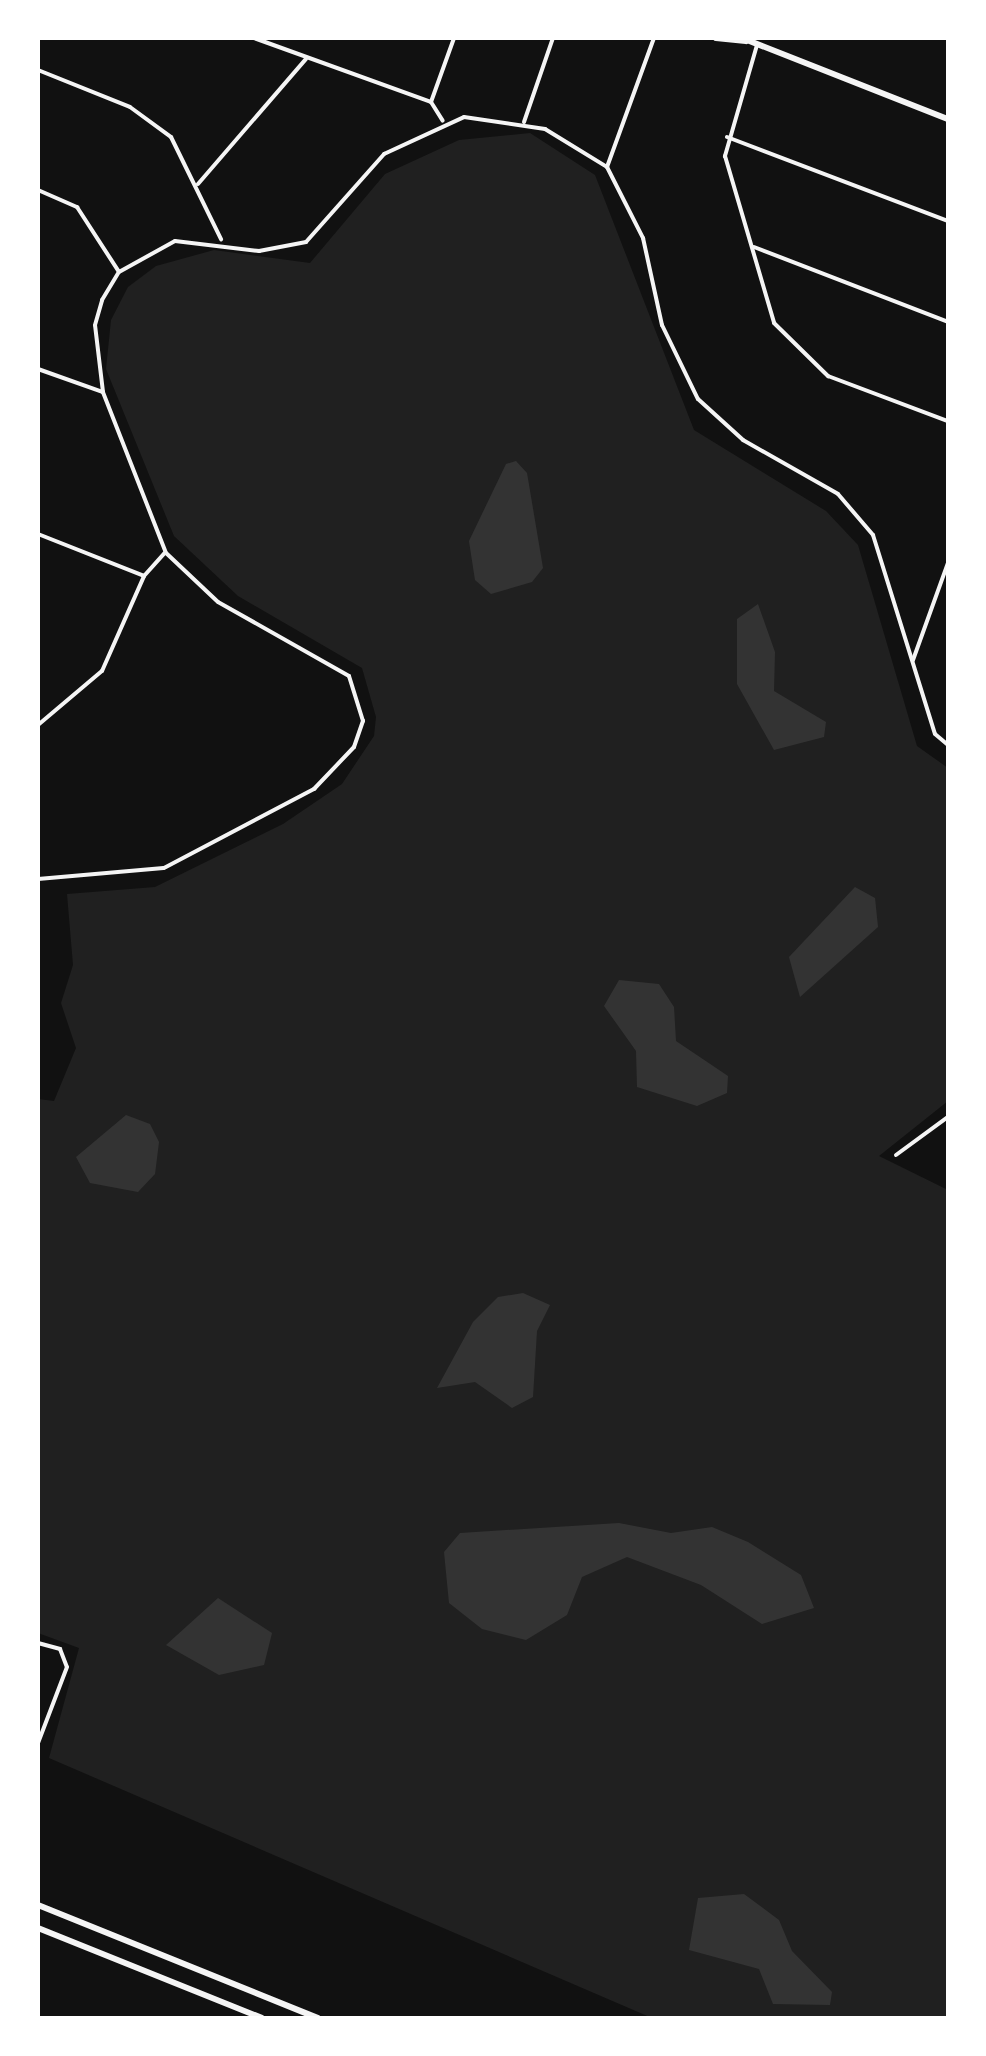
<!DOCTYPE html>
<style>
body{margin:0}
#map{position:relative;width:986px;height:2056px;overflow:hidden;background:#111;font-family:Mulish,sans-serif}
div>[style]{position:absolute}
.green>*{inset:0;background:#202020}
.water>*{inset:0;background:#333}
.minor>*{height:4px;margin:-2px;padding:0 2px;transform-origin:2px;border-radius:2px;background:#f5f5f5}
.secondary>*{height:6px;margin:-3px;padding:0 3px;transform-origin:3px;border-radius:3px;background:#f5f5f5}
.primary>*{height:6px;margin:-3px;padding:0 3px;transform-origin:3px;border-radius:3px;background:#f5f5f5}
span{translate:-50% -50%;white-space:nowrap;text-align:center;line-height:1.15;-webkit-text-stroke:9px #fff;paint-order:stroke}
.frame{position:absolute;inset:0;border:40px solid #fff;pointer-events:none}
</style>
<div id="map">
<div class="green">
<div style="clip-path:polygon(530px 133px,595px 175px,694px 430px,826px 511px,858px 545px,917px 746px,948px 768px,948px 1101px,879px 1156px,948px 1190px,948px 2018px,652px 2018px,49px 1758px,79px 1648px,38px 1633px,38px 1099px,54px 1101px,76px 1048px,61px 1003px,73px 965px,67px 894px,155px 887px,283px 824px,342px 784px,374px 736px,376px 717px,362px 668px,238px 596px,174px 536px,106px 369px,111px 320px,128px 287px,156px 266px,214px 250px,310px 263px,385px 174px,459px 140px)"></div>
</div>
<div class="water">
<div style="clip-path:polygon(516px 461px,527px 473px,543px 568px,532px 582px,491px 594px,475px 580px,469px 541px,506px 464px)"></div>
<div style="clip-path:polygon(758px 604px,775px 652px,774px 691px,826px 722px,824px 737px,774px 750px,737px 684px,737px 619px)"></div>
<div style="clip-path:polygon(855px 887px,875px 898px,878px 927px,800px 997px,789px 957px)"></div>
<div style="clip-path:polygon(619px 980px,659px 984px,674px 1007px,676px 1041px,728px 1076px,727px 1093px,697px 1106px,637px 1087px,636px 1051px,604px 1006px)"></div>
<div style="clip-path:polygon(126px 1115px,150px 1124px,159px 1142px,155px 1174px,138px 1192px,90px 1183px,76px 1157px)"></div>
<div style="clip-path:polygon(523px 1293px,550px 1305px,537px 1331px,533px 1397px,512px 1408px,475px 1382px,437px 1388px,473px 1322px,498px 1297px)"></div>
<div style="clip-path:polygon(619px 1523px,671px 1533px,712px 1527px,748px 1542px,801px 1575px,814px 1608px,762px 1624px,701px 1585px,627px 1557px,582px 1577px,567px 1615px,526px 1640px,482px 1629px,449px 1603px,444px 1552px,460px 1533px)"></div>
<div style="clip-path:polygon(218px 1598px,272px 1633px,264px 1665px,219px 1675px,166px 1645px)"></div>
<div style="clip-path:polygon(744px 1894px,779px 1920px,792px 1951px,832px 1992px,830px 2005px,773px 2004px,759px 1969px,689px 1950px,698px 1898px)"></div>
</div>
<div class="minor">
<div style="left:254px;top:38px;width:188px;rotate:19.9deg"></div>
<div style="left:431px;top:102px;width:22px;rotate:58deg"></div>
<div style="left:757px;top:45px;width:116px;rotate:106.1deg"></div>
<div style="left:725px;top:156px;width:174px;rotate:73.6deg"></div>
<div style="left:774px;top:323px;width:76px;rotate:44.5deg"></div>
<div style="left:828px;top:376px;width:128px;rotate:20.6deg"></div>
<div style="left:38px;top:70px;width:99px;rotate:21.9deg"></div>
<div style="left:130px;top:107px;width:51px;rotate:36.2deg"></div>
<div style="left:171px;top:137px;width:114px;rotate:63.9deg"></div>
<div style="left:431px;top:102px;width:68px;rotate:-70.2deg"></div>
<div style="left:524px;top:122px;width:89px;rotate:-71deg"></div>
<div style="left:727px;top:137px;width:236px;rotate:20.8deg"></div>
<div style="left:607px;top:167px;width:137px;rotate:-70deg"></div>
<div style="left:198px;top:184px;width:165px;rotate:-49.2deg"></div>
<div style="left:38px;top:190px;width:43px;rotate:23.6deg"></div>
<div style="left:77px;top:207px;width:77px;rotate:57.1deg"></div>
<div style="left:754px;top:247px;width:208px;rotate:21.1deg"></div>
<div style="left:38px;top:369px;width:69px;rotate:19.5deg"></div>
<div style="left:38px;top:534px;width:114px;rotate:21.6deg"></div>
<div style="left:913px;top:660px;width:103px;rotate:-70.2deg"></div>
<div style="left:38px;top:725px;width:84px;rotate:-40.2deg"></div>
<div style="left:102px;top:671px;width:104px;rotate:-66.1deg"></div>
<div style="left:144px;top:576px;width:31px;rotate:-48deg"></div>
<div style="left:38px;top:879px;width:126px;rotate:-5deg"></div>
<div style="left:164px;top:868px;width:170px;rotate:-27.8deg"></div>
<div style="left:314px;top:789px;width:58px;rotate:-46.4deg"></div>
<div style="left:354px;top:747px;width:28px;rotate:-71deg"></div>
<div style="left:363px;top:721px;width:47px;rotate:-107.3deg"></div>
<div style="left:349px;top:676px;width:150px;rotate:-150.5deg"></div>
<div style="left:218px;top:602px;width:71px;rotate:-136.7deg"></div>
<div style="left:166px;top:553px;width:173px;rotate:-111.4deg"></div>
<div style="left:103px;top:392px;width:67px;rotate:-96.8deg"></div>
<div style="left:95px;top:325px;width:26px;rotate:-74deg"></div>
<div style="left:102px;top:300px;width:33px;rotate:-59deg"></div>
<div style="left:119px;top:272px;width:64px;rotate:-29deg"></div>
<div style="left:175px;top:241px;width:85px;rotate:6.8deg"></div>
<div style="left:259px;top:251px;width:48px;rotate:-10.8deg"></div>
<div style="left:306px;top:242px;width:118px;rotate:-48.4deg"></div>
<div style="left:384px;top:154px;width:88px;rotate:-24.8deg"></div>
<div style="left:464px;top:117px;width:82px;rotate:8.4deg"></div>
<div style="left:545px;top:129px;width:73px;rotate:31.5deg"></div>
<div style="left:607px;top:167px;width:80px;rotate:63.1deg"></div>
<div style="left:643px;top:238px;width:89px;rotate:77.7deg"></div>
<div style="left:662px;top:325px;width:82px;rotate:64.1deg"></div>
<div style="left:698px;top:399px;width:61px;rotate:42.3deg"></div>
<div style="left:743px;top:440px;width:109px;rotate:29.6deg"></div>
<div style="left:838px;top:494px;width:54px;rotate:49.5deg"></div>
<div style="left:873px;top:535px;width:208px;rotate:72.7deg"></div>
<div style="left:935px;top:734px;width:17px;rotate:40deg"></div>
<div style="left:896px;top:1155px;width:64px;rotate:-36.2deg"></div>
<div style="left:38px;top:1643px;width:23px;rotate:15deg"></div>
<div style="left:60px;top:1649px;width:19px;rotate:69deg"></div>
<div style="left:67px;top:1667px;width:81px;rotate:110.9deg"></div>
<div style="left:61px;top:2018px;width:29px"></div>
</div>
<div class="secondary">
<div style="left:716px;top:38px;width:30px;rotate:6deg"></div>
<div style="left:742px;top:38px;width:221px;rotate:21.5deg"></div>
</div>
<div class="primary">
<div style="left:38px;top:1905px;width:302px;rotate:22deg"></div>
<div style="left:38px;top:1928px;width:241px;rotate:21.9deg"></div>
</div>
<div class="frame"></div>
</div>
